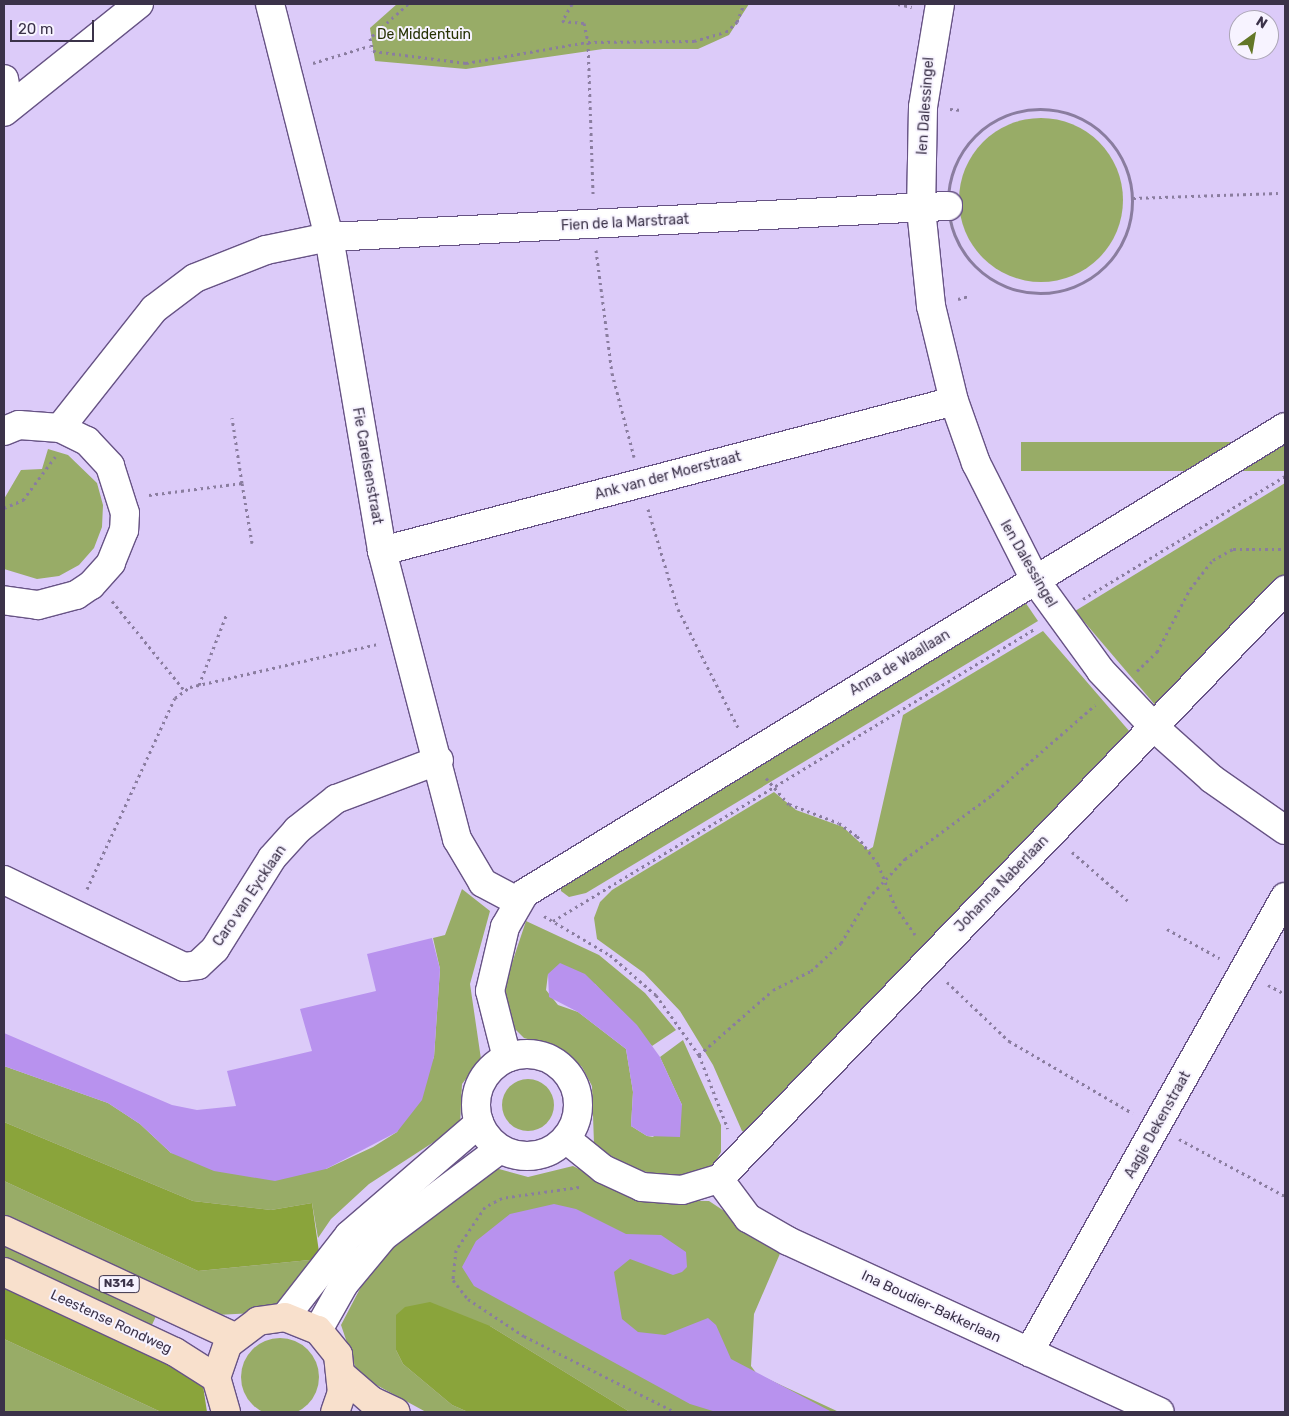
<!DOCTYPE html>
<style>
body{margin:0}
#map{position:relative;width:1289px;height:1416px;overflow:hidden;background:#dccbf9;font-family:Rubik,sans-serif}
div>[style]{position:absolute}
.green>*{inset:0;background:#98ac67;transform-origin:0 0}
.round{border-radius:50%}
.forest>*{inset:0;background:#8aa43b}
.water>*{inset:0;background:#b892ee}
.path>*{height:3px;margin-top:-1.5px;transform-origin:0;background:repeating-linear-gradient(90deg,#8a7d9f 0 2.5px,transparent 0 6.5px)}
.path>.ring{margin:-1.5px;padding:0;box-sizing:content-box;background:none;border:3px solid #8a7d9f;border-radius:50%}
.roads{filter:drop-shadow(1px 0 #675385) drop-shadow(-1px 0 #675385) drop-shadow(0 1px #675385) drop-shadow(0 -1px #675385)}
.street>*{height:28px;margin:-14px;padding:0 14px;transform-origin:14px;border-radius:14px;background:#fff}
.street>.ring{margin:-14px;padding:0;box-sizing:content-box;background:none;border:28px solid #fff;border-radius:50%}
.primary>*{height:28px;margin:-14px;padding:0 14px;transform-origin:14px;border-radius:14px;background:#f8e0cc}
span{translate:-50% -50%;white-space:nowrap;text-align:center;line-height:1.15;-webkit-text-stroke:4px #f7f3ff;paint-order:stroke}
.shield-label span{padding:1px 4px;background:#f7f3ff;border:1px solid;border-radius:4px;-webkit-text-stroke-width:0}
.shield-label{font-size:12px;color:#3b3249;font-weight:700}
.park-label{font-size:14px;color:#273205}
.street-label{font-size:14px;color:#3b3249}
.frame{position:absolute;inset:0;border:5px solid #3b3249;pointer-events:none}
.north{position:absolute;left:1229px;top:10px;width:50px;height:50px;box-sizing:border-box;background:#f7f3ff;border:1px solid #aca6b6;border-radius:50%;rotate:32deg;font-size:14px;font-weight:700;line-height:20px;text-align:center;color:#3b3249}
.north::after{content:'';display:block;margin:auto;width:18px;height:22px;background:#637727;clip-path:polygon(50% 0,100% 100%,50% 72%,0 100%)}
.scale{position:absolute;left:10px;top:20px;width:84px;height:22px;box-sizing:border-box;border:2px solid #3b3249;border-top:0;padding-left:6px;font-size:15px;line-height:18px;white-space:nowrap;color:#3b3249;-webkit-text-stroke:4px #f7f3ff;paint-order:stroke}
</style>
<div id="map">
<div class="green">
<div style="clip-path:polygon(397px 4px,749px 4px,729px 35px,698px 49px,603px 49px,466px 69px,375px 61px,370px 28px)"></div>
<div class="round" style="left:959px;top:118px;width:164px;height:164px"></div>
<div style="left:1285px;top:442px;width:29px;height:264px;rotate:90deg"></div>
<div style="clip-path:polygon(48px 449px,68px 455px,97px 483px,103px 505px,102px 527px,94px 548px,79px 565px,59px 576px,37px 579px,4px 569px,4px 499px,21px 470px,42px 469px)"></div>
<div style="clip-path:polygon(1285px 483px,1285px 574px,1156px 706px,1075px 611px)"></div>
<div style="clip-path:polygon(1025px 602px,1038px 621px,586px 893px,569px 897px,561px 891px,561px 885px)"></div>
<div style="clip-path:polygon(1043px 631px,1130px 732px,746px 1133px,742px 1131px,713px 1065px,680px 1011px,644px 973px,597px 939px,594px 918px,600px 902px,612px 890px,774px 792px,796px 810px,843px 827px,868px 850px,873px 847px,903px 715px)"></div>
<div style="clip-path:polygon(462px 889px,490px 911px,470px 984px,481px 1059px,462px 1084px,460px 1125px,369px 1184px,331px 1219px,318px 1238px,312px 1203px,271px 1210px,193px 1201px,4px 1122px,4px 1066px,108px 1103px,140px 1124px,171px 1153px,326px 1169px,373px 1147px,397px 1132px,434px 1057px,440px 969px,433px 938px,445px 935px)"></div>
<div style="clip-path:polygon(526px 921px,599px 955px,645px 993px,676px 1030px,652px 1046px,595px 984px,548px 974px,546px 990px,558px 1005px,578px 1012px,626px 1049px,633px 1092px,631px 1126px,647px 1136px,653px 1137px,682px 1105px,660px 1057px,683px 1040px,721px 1125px,721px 1152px,711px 1169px,681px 1177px,653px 1174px,624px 1165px,594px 1144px,592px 1086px,582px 1067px,557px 1047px,524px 1038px,508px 1022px,504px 987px)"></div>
<div class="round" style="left:502px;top:1079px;width:52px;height:52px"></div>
<div style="clip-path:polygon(488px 1166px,528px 1177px,573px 1166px,640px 1200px,709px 1201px,782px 1249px,754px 1314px,751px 1366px,757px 1374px,839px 1412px,630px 1412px,490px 1326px,396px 1350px,403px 1364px,452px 1405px,468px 1412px,426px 1412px,358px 1375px,341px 1325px,375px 1260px)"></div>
<div style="clip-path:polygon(4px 1181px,198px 1271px,320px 1259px,280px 1304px,255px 1313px,216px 1315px,4px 1220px)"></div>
<div style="left:4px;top:1240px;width:170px;height:23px;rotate:25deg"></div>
<div class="round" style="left:241px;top:1338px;width:78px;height:78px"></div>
<div style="clip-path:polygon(4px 1339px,161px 1412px,4px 1412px)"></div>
</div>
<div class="forest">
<div style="clip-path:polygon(4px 1122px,193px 1201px,271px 1210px,312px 1203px,320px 1259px,198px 1271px,4px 1181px)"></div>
<div style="clip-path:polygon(4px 1288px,202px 1379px,207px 1412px,161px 1412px,4px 1339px)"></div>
<div style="clip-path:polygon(430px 1302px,490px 1326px,630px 1412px,468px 1412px,452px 1405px,403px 1364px,396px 1350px,396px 1315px,405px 1307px)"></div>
</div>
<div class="water">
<div style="clip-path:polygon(432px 938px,440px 969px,434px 1057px,422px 1100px,397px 1132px,326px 1169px,275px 1181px,214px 1171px,171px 1153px,140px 1124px,108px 1103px,4px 1066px,4px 1033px,172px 1105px,197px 1110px,236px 1106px,227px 1071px,312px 1051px,300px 1009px,376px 991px,367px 954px)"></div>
<div style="clip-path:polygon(560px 963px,585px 974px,637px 1025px,660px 1057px,682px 1105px,680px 1137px,647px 1136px,631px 1126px,633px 1092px,626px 1049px,578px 1012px,549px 997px,548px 974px)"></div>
<div style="clip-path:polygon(554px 1204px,576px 1209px,626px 1234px,661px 1235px,686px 1252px,687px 1267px,682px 1272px,673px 1275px,630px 1259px,614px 1272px,622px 1319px,638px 1332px,665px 1335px,708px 1318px,716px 1325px,731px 1359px,832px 1412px,716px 1412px,690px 1404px,474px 1286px,462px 1267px,476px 1241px,510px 1214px)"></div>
</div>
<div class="path">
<div style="left:408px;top:4px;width:51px;rotate:138.2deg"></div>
<div style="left:370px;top:38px;width:13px;rotate:77deg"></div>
<div style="left:373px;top:51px;width:94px;rotate:7.4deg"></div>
<div style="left:466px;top:63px;width:124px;rotate:-9.8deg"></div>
<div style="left:588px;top:42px;width:106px;rotate:-0.5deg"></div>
<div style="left:694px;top:41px;width:33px;rotate:-16deg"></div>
<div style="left:726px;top:32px;width:15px;rotate:-42deg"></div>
<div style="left:737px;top:22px;width:19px;rotate:-69deg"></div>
<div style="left:572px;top:4px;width:20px;rotate:120deg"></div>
<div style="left:562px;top:21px;width:22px;rotate:5deg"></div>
<div style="left:584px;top:23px;width:19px;rotate:78deg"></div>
<div style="left:588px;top:42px;width:154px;rotate:88.1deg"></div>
<div style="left:898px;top:4px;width:14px;rotate:12deg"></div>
<div style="left:313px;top:63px;width:59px;rotate:-16.9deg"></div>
<div class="ring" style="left:948px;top:109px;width:181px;height:181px"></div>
<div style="left:950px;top:109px;width:12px;rotate:5deg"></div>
<div style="left:1133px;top:198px;width:145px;rotate:-2deg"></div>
<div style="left:596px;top:250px;width:124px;rotate:82.6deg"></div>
<div style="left:612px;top:373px;width:87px;rotate:75.3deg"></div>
<div style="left:958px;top:299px;width:11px;rotate:-15deg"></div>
<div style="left:242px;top:483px;width:61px;rotate:80.5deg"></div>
<div style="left:149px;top:495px;width:94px;rotate:-7.4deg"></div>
<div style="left:242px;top:483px;width:66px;rotate:-98.7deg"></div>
<div style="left:4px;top:508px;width:21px;rotate:-23deg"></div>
<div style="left:23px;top:500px;width:54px;rotate:-53.3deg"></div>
<div style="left:648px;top:509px;width:104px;rotate:73.3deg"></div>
<div style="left:678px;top:609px;width:135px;rotate:63.1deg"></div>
<div style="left:1083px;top:599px;width:237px;rotate:-31.3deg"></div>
<div style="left:112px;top:601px;width:116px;rotate:51deg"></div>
<div style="left:1137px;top:671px;width:28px;rotate:-44deg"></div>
<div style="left:1157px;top:652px;width:71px;rotate:-62.4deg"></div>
<div style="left:1190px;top:589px;width:37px;rotate:-52deg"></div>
<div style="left:1213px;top:560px;width:23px;rotate:-29deg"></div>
<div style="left:1233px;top:549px;width:52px"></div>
<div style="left:199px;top:685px;width:77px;rotate:-68.7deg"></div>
<div style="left:766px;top:778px;width:35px;rotate:49deg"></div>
<div style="left:789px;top:804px;width:53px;rotate:20.8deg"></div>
<div style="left:839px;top:823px;width:22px;rotate:36deg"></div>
<div style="left:857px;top:836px;width:35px;rotate:53deg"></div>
<div style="left:878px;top:864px;width:45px;rotate:68deg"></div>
<div style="left:895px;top:906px;width:35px;rotate:55deg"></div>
<div style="left:1072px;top:852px;width:74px;rotate:41.2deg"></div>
<div style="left:87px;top:889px;width:210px;rotate:-65.3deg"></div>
<div style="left:175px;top:698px;width:19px;rotate:-36deg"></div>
<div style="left:190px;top:687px;width:193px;rotate:-12.9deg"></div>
<div style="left:544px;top:916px;width:77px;rotate:30.6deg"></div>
<div style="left:610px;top:955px;width:61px;rotate:41deg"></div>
<div style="left:656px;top:995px;width:74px;rotate:54.4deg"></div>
<div style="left:699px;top:1055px;width:79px;rotate:68.6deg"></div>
<div style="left:553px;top:921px;width:565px;rotate:-31.24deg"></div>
<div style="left:1167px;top:929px;width:60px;rotate:29.1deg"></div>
<div style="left:947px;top:982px;width:86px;rotate:43.6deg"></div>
<div style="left:1009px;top:1041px;width:143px;rotate:30.3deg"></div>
<div style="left:1268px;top:985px;width:19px;rotate:28deg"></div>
<div style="left:699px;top:1055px;width:98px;rotate:-41.3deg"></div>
<div style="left:773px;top:990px;width:42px;rotate:-26.6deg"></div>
<div style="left:811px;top:971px;width:41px;rotate:-43deg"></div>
<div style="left:841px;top:943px;width:52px;rotate:-59deg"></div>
<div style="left:868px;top:898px;width:54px;rotate:-46.5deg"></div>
<div style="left:905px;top:859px;width:108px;rotate:-36.3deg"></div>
<div style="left:992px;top:795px;width:137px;rotate:-41.1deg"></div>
<div style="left:1179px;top:1139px;width:120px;rotate:28.3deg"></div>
<div style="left:579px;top:1187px;width:78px;rotate:171.9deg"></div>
<div style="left:502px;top:1198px;width:19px;rotate:152deg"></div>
<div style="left:485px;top:1207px;width:52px;rotate:124deg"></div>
<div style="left:456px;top:1250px;width:30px;rotate:96deg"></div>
<div style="left:453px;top:1280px;width:24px;rotate:52deg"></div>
<div style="left:468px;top:1299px;width:67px;rotate:33.5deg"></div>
<div style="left:524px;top:1336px;width:169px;rotate:26.7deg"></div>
</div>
<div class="roads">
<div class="street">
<div style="left:270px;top:4px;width:240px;rotate:75.8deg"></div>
<div style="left:329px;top:237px;width:318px;rotate:80.4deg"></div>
<div style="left:382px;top:551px;width:298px;rotate:75.4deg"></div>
<div style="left:457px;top:839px;width:51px;rotate:59.4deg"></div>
<div style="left:483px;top:883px;width:38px;rotate:28deg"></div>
<div style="left:940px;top:4px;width:104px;rotate:99.4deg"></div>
<div style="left:923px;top:107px;width:102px;rotate:91.1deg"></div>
<div style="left:921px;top:209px;width:98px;rotate:84.1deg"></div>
<div style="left:931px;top:306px;width:98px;rotate:76.4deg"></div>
<div style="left:954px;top:401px;width:66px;rotate:70.5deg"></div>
<div style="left:976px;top:463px;width:131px;rotate:63.2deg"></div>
<div style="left:1035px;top:580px;width:112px;rotate:54deg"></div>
<div style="left:1101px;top:671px;width:79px;rotate:46.5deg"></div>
<div style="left:1155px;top:728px;width:76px;rotate:41.8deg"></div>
<div style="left:1212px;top:779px;width:89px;rotate:34.9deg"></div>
<div style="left:4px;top:79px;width:28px;rotate:80deg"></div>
<div style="left:4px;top:112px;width:173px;rotate:-38.7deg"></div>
<div style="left:60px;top:428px;width:152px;rotate:-51.7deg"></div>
<div style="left:154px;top:309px;width:51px;rotate:-37.1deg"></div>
<div style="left:195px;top:278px;width:76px;rotate:-21.5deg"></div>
<div style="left:266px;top:250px;width:64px;rotate:-11.7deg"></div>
<div style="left:329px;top:237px;width:620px;rotate:-2.87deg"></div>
<div style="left:4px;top:431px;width:16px;rotate:-22deg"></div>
<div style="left:19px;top:425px;width:41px;rotate:4.2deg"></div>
<div style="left:60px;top:428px;width:30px;rotate:26deg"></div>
<div style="left:87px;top:441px;width:34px;rotate:47deg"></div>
<div style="left:110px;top:466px;width:49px;rotate:72.3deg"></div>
<div style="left:125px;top:513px;width:17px;rotate:93deg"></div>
<div style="left:124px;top:530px;width:35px;rotate:112deg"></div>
<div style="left:111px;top:563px;width:30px;rotate:132deg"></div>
<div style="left:91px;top:585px;width:18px;rotate:146deg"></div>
<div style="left:76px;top:595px;width:39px;rotate:165deg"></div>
<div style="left:38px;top:605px;width:34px;rotate:-172deg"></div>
<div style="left:382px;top:551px;width:591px;rotate:-14.69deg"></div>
<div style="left:4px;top:880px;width:200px;rotate:25.8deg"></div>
<div style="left:184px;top:967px;width:14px;rotate:-8deg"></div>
<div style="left:198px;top:965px;width:23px;rotate:-43deg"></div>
<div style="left:215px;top:949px;width:107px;rotate:-57.9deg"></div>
<div style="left:272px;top:858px;width:38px;rotate:-48deg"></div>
<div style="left:297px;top:830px;width:50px;rotate:-38.5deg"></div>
<div style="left:336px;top:799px;width:110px;rotate:-20.7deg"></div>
<div class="ring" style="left:476px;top:1054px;width:74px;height:74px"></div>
<div style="left:507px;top:1058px;width:69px;rotate:-104.2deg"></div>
<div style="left:490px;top:991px;width:66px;rotate:-76.8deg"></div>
<div style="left:505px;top:927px;width:39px;rotate:-60deg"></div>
<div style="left:525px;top:893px;width:891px;rotate:-31.51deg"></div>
<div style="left:566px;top:1139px;width:48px;rotate:39deg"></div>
<div style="left:603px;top:1169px;width:43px;rotate:24.8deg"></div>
<div style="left:642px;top:1187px;width:40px;rotate:4.3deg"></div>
<div style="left:682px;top:1190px;width:39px;rotate:-17deg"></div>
<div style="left:719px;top:1179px;width:817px;rotate:-46.14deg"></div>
<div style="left:719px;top:1179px;width:49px;rotate:53.4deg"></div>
<div style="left:748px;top:1218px;width:46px;rotate:29.9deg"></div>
<div style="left:788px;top:1241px;width:409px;rotate:24.7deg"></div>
<div style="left:285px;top:1317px;width:104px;rotate:-52deg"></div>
<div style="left:349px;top:1235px;width:172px;rotate:-40.7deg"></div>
<div style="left:318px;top:1330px;width:53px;rotate:-60.5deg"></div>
<div style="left:344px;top:1284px;width:62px;rotate:-50.2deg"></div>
<div style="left:384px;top:1236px;width:145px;rotate:-36.9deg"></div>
<div style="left:1029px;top:1352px;width:522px;rotate:-60.64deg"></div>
</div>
<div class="primary">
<div style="left:4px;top:1230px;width:254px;rotate:24.9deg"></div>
<div style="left:4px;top:1272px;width:189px;rotate:25.1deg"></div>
<div style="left:175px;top:1352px;width:49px;rotate:32.4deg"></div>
<div style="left:343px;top:1376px;width:38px;rotate:41deg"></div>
<div style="left:372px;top:1401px;width:26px;rotate:25deg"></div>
<div style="left:226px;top:1412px;width:35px;rotate:-106deg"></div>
<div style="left:216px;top:1378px;width:36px;rotate:-71deg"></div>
<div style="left:228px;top:1344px;width:38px;rotate:-37deg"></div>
<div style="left:258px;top:1321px;width:27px;rotate:-8deg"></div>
<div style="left:285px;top:1317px;width:35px;rotate:22deg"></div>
<div style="left:318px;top:1330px;width:32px;rotate:51deg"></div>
<div style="left:338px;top:1355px;width:37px;rotate:84deg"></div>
<div style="left:342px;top:1392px;width:21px;rotate:109deg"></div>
</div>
</div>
<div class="shield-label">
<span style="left:119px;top:1284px">N314</span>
</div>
<div class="park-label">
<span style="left:424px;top:35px">De Middentuin</span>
</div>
<div class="street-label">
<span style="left:926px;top:106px;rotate:-86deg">Ien Dalessingel</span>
<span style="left:625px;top:223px;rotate:-3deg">Fien de la Marstraat</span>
<span style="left:367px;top:466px;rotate:80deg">Fie Carelsenstraat</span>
<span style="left:668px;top:476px;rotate:-15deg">Ank van der Moerstraat</span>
<span style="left:1028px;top:564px;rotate:60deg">Ien Dalessingel</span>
<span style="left:900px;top:663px;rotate:-31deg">Anna de Waallaan</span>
<span style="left:1002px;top:884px;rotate:-46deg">Johanna Naberlaan</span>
<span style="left:250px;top:896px;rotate:-56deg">Caro van Eycklaan</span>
<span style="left:1158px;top:1125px;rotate:-61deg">Aagje Dekenstraat</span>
<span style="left:931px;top:1307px;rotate:25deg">Ina Boudier-Bakkerlaan</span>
<span style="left:111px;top:1322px;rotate:25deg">Leestense Rondweg</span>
</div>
<div class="frame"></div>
<div class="north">N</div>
<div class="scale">20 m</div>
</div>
